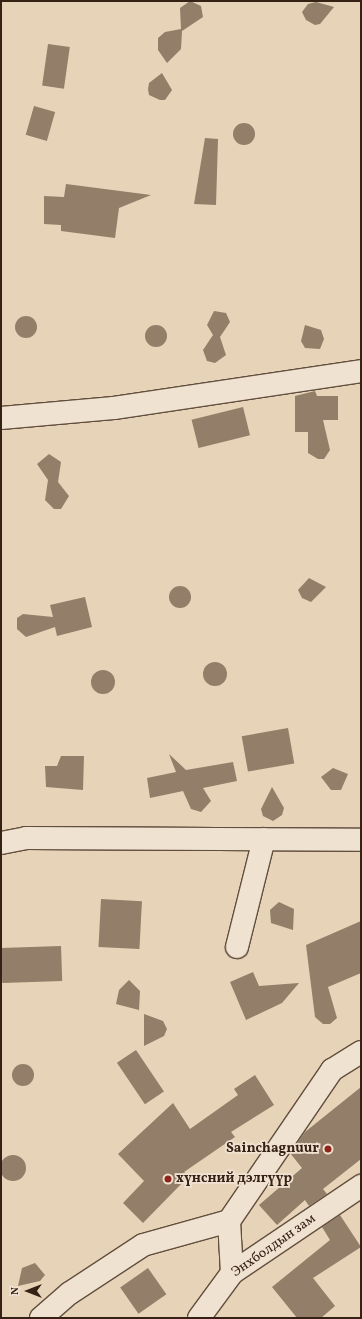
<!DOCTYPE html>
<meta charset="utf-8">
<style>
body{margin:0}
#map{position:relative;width:362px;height:1319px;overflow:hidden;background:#e7d3b7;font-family:Vollkorn,serif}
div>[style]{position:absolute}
.building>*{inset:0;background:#927e69;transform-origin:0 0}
.round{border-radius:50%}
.roads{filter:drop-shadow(1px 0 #624e3e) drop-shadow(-1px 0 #624e3e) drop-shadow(0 1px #624e3e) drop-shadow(0 -1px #624e3e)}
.minor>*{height:22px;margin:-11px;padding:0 11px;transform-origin:11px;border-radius:11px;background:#efe2d0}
.dots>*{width:11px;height:11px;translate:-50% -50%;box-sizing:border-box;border:2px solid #efe2d0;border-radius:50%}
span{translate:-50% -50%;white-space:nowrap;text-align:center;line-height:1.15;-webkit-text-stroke:3.5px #efe2d0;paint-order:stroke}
.poi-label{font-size:14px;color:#362115;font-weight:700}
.right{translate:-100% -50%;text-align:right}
.left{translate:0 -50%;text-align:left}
.street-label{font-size:14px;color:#362115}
.frame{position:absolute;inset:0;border:2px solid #362115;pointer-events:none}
.north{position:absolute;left:8px;top:1271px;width:40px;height:40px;-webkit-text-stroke:3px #efe2d0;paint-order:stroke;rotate:270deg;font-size:11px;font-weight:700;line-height:16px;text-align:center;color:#362115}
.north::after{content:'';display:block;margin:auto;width:14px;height:18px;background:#362115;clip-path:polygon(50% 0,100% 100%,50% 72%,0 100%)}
</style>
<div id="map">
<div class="building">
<div style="clip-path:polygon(190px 1px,201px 6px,203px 17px,182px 31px,181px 49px,167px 63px,158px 50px,158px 38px,165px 32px,181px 29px,180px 8px)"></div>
<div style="clip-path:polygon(316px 2px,334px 7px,320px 24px,315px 25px,306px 20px,302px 12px,308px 4px)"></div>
<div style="left:48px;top:44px;width:22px;height:42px;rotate:8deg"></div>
<div style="clip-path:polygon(162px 73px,172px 90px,165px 100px,160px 100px,149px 95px,148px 89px,149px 83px)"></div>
<div style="left:34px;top:106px;width:22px;height:30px;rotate:16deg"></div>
<div class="round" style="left:233px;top:123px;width:22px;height:22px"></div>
<div style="clip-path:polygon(205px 138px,218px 139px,216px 205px,194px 204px)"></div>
<div style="clip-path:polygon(66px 184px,151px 195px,119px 208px,115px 238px,61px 231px,61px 225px,44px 224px,44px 196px,64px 197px)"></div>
<div style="clip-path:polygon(214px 311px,226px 313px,230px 322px,220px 337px,226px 355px,215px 363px,207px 361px,203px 350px,213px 335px,207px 325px)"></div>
<div class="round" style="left:15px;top:316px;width:22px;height:22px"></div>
<div class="round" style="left:145px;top:325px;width:22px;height:22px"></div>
<div style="clip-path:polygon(305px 325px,321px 330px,324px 339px,320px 349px,305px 348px,301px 341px)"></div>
<div style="clip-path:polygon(315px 391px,317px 396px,338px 396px,338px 420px,323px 420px,330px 450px,324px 459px,318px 459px,308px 453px,308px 432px,295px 432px,295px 396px)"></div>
<div style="left:243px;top:407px;width:29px;height:53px;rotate:76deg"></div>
<div style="clip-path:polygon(49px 454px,61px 462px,58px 482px,69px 496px,61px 509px,54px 509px,45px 500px,48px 480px,37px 464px)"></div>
<div style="clip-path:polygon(309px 578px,326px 587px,311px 602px,302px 598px,298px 590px)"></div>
<div class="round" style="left:169px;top:586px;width:22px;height:22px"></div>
<div style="clip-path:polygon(85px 597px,92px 627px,57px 636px,55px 627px,26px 637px,17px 629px,17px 618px,23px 614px,53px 617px,50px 605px)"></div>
<div class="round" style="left:203px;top:662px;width:24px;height:24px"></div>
<div class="round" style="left:91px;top:670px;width:24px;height:24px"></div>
<div style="left:288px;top:728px;width:36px;height:47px;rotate:80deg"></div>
<div style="clip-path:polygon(169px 754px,186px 770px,233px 762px,237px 781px,203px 788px,211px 801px,201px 812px,191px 809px,183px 791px,150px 798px,147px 778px,176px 772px)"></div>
<div style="clip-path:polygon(61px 756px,84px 756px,83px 790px,46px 787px,45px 766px,57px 766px)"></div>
<div style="clip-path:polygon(333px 768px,348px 774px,341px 790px,331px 790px,321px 777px)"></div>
<div style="clip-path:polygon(272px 787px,284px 808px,282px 815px,273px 821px,263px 816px,261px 809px)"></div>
<div style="left:101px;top:899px;width:41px;height:48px;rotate:3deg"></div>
<div style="clip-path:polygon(279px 902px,294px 909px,293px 930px,271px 923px,270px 910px)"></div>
<div style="clip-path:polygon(361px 921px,361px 973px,328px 987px,337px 1018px,330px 1024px,323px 1024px,315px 1017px,306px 945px)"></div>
<div style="left:61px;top:946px;width:35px;height:60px;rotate:88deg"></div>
<div style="clip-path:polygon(253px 972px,259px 986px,299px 983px,282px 1003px,246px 1020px,230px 982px)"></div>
<div style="clip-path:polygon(129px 980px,140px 991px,139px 1010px,116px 1004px,119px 990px)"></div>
<div style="clip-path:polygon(144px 1014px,163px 1021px,167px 1029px,164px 1036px,144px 1046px)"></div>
<div style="left:136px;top:1050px;width:50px;height:23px;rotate:56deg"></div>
<div class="round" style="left:12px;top:1064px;width:22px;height:22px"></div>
<div style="clip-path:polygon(255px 1075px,274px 1105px,231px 1132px,235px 1137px,184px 1172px,189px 1176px,143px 1223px,123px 1203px,144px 1181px,118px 1154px,173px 1103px,190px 1129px,238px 1095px,234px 1089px)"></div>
<div style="clip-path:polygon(361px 1087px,361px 1159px,323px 1189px,327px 1194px,309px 1206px,305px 1200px,277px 1225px,259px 1205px,302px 1168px,290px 1153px,305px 1132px)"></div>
<div class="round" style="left:0;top:1155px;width:26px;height:26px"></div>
<div style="clip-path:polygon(340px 1215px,361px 1247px,313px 1278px,335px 1306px,321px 1318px,297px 1318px,272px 1287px,330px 1240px,322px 1227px)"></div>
<div style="clip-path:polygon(35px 1263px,45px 1275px,40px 1281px,18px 1286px,22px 1268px)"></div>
<div style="left:148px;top:1268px;width:32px;height:34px;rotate:55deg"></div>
</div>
<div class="roads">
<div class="minor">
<div style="left:1px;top:418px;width:113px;rotate:-5.1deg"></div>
<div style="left:114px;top:408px;width:250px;rotate:-8.5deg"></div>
<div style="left:1px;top:843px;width:25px;rotate:-11deg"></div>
<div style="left:26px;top:838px;width:335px;rotate:0.3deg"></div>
<div style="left:237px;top:947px;width:111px;rotate:-76deg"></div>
<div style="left:229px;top:1221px;width:183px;rotate:-55.7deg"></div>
<div style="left:332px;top:1070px;width:34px;rotate:-32deg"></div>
<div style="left:41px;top:1318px;width:38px;rotate:-41deg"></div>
<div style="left:70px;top:1293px;width:87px;rotate:-33.3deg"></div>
<div style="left:143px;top:1245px;width:89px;rotate:-15.6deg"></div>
<div style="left:229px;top:1221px;width:52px;rotate:86.7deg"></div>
<div style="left:199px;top:1318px;width:56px;rotate:-53.7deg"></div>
<div style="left:232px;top:1273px;width:156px;rotate:-34deg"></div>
</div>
</div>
<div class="dots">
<div style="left:328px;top:1149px;background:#8f2418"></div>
<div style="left:168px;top:1179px;background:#8f2418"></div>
</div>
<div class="poi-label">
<span class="right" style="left:319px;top:1149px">Sainchagnuur</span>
<span class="left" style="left:176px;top:1179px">хүнсний дэлгүүр</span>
</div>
<div class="street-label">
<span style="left:274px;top:1246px;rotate:-35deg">Энхболдын зам</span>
</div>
<div class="frame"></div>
<div class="north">N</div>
</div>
